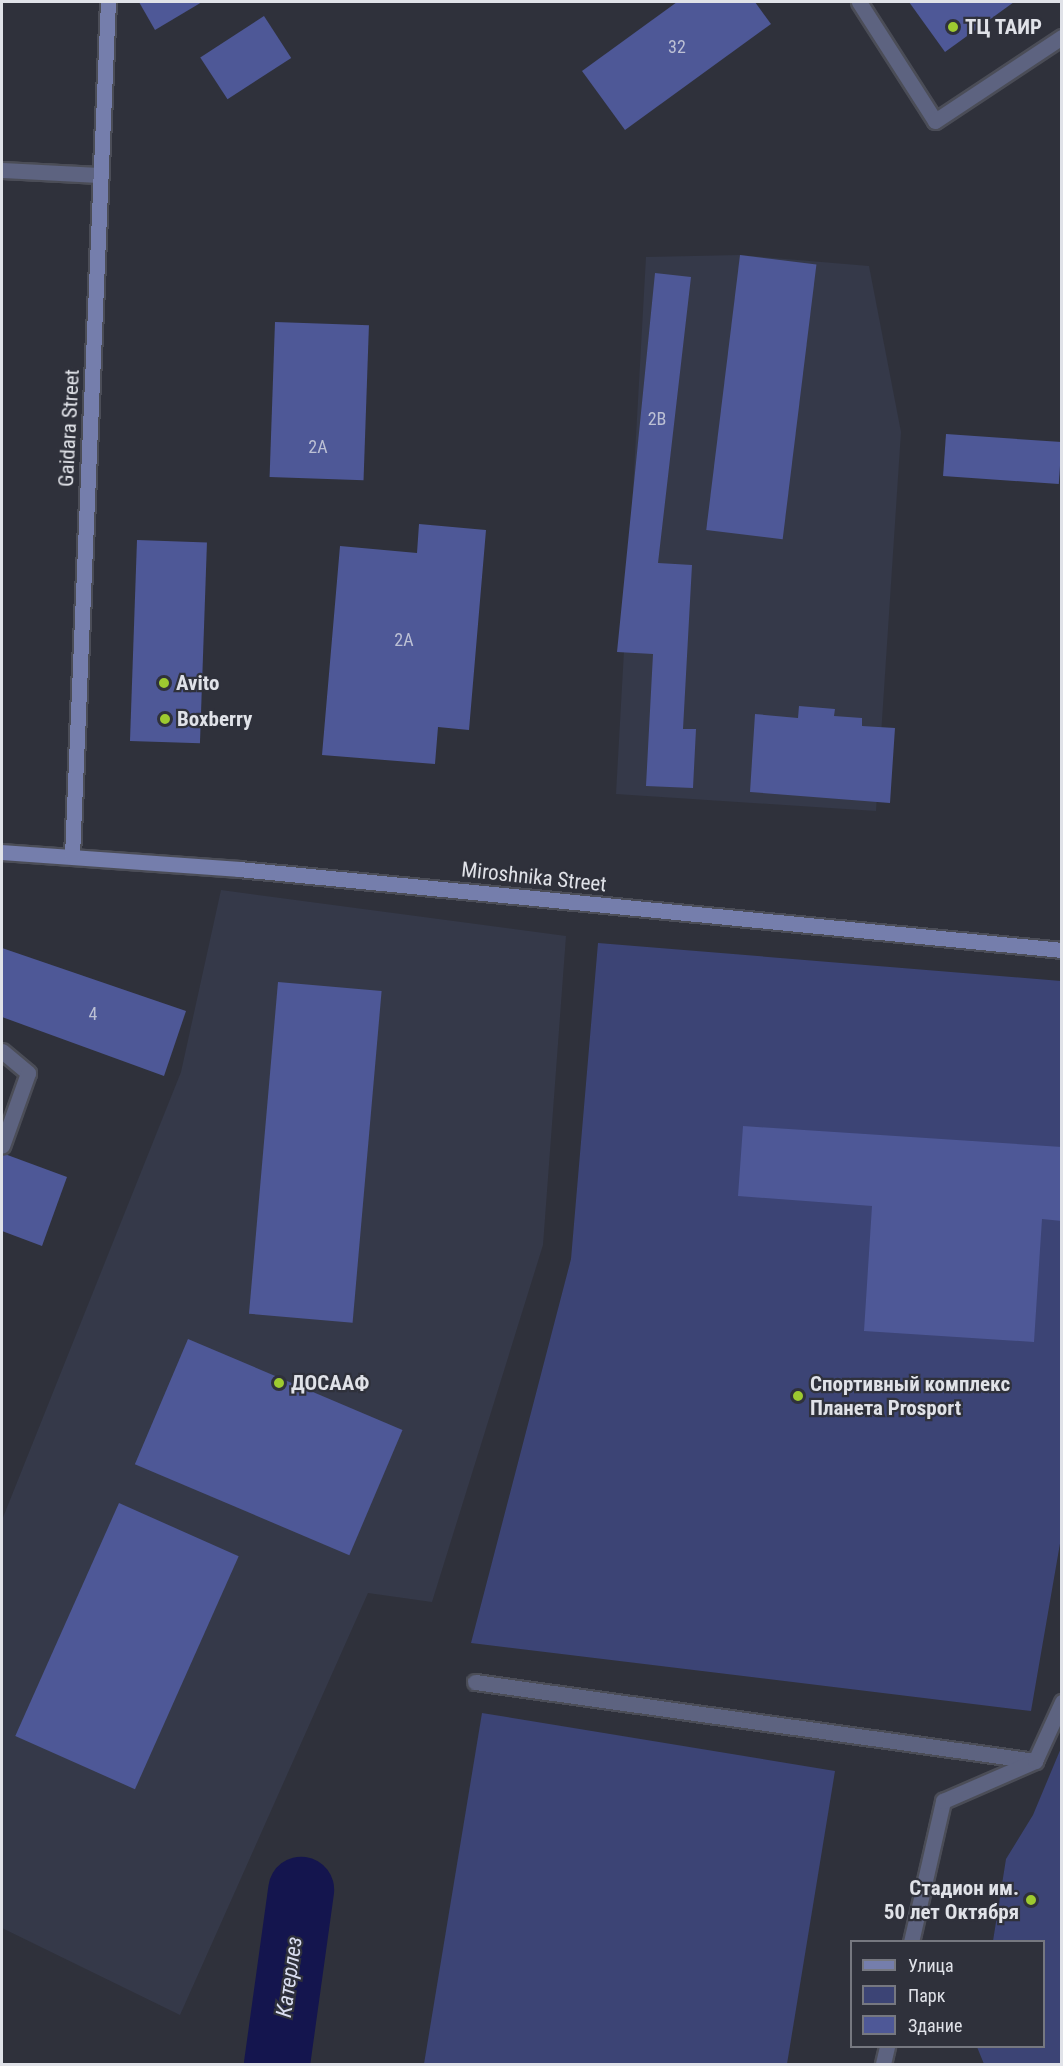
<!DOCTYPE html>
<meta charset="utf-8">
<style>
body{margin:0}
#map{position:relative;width:1063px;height:2066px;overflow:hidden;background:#2f313b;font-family:"Roboto Condensed",sans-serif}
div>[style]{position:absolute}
.built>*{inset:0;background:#353949}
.green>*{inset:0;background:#3c4475}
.river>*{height:66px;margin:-33px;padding:0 33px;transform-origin:33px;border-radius:33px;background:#14154e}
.building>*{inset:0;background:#4e5897;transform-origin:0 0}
.roads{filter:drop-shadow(2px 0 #4b4d57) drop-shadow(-2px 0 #4b4d57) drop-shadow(0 2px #4b4d57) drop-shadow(0 -2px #4b4d57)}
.lane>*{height:15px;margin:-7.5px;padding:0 7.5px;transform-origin:7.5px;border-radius:7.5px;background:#5d6380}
.secondary>*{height:15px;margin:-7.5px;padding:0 7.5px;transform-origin:7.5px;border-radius:7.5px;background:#757eac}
.dots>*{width:16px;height:16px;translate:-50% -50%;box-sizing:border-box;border:3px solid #2f313b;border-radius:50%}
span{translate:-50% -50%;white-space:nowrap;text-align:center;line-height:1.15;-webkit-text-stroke:4.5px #2f313b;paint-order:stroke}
.number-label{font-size:18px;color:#bcc0d4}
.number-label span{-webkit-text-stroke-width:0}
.poi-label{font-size:21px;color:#e0e2e8;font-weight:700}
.left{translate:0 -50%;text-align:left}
.right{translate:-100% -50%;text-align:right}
.street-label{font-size:21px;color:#e0e2e8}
.water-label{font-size:22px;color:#d9ddf0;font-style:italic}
.frame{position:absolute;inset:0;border:3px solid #e0e2e8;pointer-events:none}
.legend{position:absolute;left:850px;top:1940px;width:195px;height:108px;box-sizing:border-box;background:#2f313b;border:2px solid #767880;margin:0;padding:8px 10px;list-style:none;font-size:18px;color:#e0e2e8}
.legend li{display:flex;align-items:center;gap:12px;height:30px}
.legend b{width:30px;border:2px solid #767880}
</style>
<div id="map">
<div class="built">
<div style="clip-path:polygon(740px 255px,869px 266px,901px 432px,876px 811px,616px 794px,646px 257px)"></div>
<div style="clip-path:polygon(221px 890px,566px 936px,543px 1245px,432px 1602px,368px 1593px,180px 2015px,2px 1928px,2px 1520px,181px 1072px)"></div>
</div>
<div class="green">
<div style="clip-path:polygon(598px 943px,1061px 981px,1062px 1532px,1031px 1711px,471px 1643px,571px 1259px)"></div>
<div style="clip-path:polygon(482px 1713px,835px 1771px,787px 2064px,424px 2064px)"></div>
<div style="clip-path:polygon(1061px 1748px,1061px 2064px,984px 2064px,977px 2047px,1044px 2046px,1044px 1942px,993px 1941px,1006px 1859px,1033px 1815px)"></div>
</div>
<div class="river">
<div style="left:277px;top:2064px;width:176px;rotate:-82.1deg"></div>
</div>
<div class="building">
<div style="clip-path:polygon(139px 2px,202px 2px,155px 30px)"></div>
<div style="clip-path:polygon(677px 2px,755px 2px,771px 24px,625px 130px,582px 71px)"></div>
<div style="clip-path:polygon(909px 2px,1014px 2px,945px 52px)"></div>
<div style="left:264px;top:16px;width:50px;height:76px;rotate:57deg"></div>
<div style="left:740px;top:255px;width:77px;height:277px;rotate:7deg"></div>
<div style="clip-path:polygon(655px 273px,691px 277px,658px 563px,692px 565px,683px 729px,696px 729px,693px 788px,646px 786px,653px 654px,617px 652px)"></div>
<div style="left:275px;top:322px;width:94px;height:155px;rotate:2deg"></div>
<div style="left:946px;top:434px;width:116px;height:42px;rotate:4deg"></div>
<div style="clip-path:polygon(419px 524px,486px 530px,469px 730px,438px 727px,435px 764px,322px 755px,340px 546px,417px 553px)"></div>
<div style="left:137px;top:540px;width:70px;height:201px;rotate:2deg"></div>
<div style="clip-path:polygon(799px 706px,835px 709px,834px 716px,862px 718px,862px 726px,895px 728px,890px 803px,750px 792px,755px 714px,798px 718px)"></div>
<div style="clip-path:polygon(2px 948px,186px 1011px,164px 1076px,2px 1017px)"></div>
<div style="left:278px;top:982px;width:104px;height:333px;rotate:5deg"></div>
<div style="clip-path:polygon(743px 1126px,1062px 1147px,1062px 1221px,1042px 1219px,1034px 1342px,864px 1331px,872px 1206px,738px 1196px)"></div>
<div style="clip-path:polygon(2px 1153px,67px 1177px,42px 1246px,2px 1231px)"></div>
<div style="left:188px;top:1339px;width:233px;height:136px;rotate:23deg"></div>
<div style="left:119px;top:1503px;width:131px;height:255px;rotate:24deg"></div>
</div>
<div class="roads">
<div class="lane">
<div style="left:859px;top:2px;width:141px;rotate:57.4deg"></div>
<div style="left:935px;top:121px;width:152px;rotate:-33.5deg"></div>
<div style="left:2px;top:170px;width:99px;rotate:2.9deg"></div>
<div style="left:2px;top:1051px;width:34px;rotate:40deg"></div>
<div style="left:28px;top:1073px;width:77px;rotate:109.6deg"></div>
<div style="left:475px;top:1682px;width:566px;rotate:8.03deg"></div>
<div style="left:911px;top:1942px;width:145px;rotate:-77.2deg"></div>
<div style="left:943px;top:1801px;width:100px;rotate:-23.5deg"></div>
<div style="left:1035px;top:1761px;width:65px;rotate:-65.4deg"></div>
<div style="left:883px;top:2064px;width:18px;rotate:-77deg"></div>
</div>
<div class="secondary">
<div style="left:2px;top:852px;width:238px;rotate:4.1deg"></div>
<div style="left:239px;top:869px;width:827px;rotate:5.62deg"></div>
<div style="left:72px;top:856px;width:855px;rotate:-87.59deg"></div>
</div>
</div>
<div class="dots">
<div style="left:953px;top:27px;background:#9dca30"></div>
<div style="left:164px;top:683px;background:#9dca30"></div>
<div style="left:165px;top:719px;background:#9dca30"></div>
<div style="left:279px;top:1383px;background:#9dca30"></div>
<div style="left:798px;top:1396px;background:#9dca30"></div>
<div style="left:1031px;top:1900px;background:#9dca30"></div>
</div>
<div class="number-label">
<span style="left:677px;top:47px">32</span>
<span style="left:657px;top:419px">2В</span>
<span style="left:318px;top:447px">2А</span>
<span style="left:404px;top:640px">2А</span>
<span style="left:93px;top:1014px">4</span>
</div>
<div class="poi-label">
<span class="left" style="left:965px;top:27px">ТЦ ТАИР</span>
<span class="left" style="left:176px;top:683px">Avito</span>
<span class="left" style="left:177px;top:719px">Boxberry</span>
<span class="left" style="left:291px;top:1383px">ДОСААФ</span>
<span class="left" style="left:810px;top:1396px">Спортивный комплекс<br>Планета Prosport</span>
<span class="right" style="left:1019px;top:1900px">Стадион им.<br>50 лет Октября</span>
</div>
<div class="street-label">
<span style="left:69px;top:428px;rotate:-87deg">Gaidara Street</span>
<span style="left:534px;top:877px;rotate:6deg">Miroshnika Street</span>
</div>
<div class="water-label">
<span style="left:289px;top:1977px;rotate:-82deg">Катерлез</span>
</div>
<div class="frame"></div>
<ul class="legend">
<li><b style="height:8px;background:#757eac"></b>Улица</li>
<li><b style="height:16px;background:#3c4475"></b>Парк</li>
<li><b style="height:16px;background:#4e5897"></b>Здание</li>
</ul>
</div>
